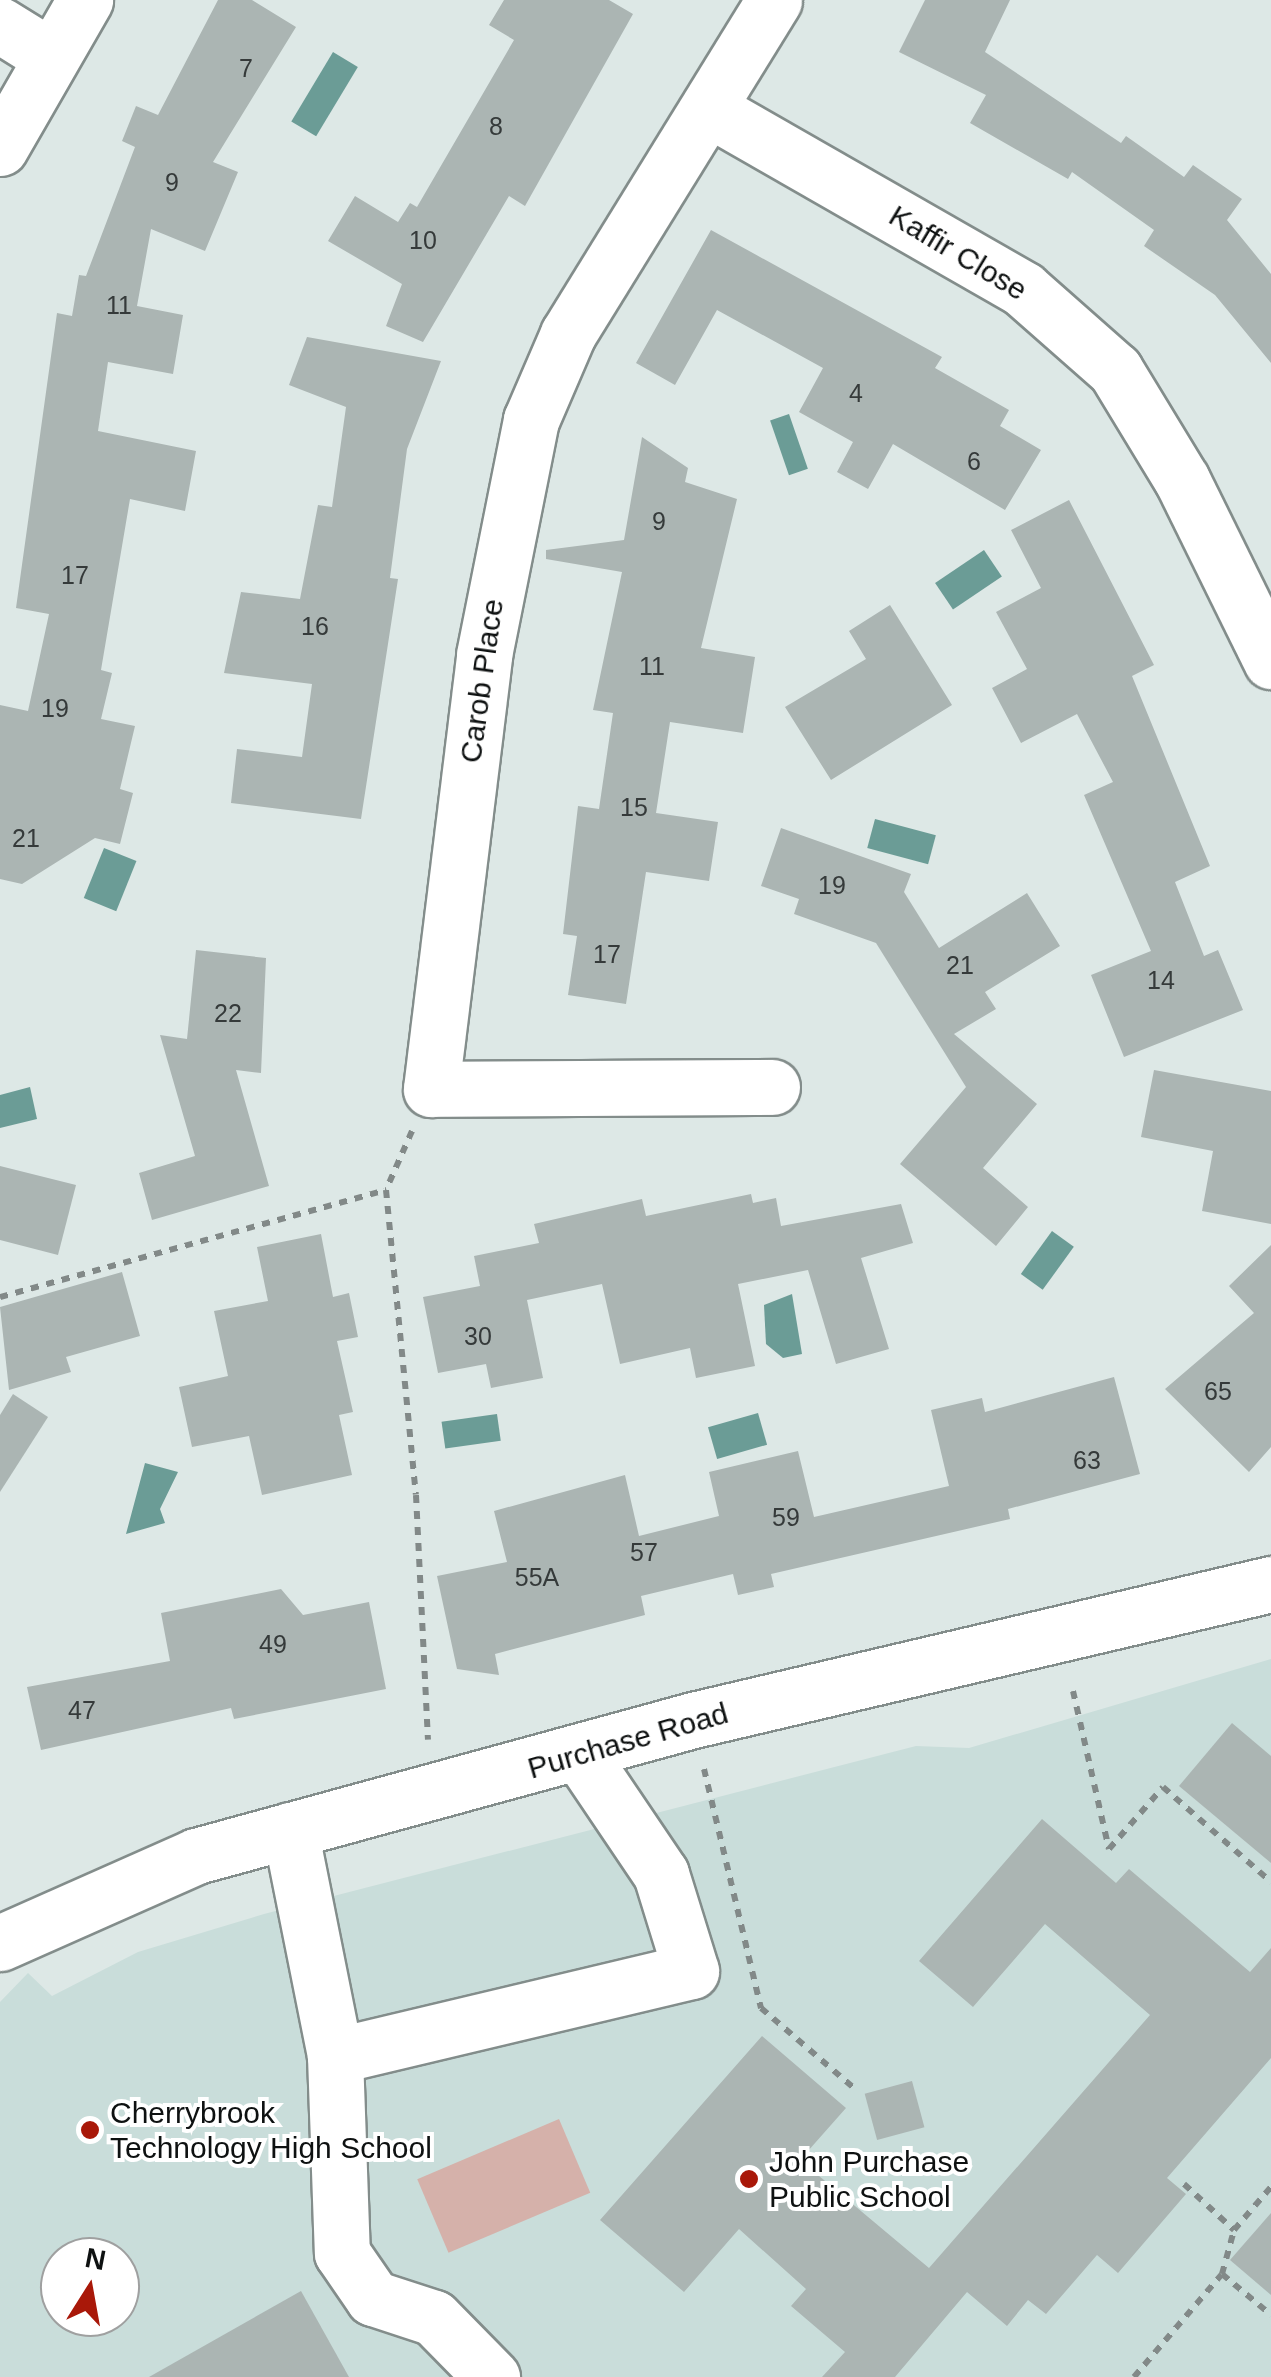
<!DOCTYPE html>
<style>
body{margin:0}
#map{position:relative;width:1271px;height:2377px;overflow:hidden;background:#dde8e6;font-family:Arial,sans-serif}
div>[style]{position:absolute}
.built>*{inset:0;background:#c9ddda}
.green>*{inset:0;background:#d5b1aa;transform-origin:0 0}
.water>*{inset:0;background:#6b9c96;transform-origin:0 0}
.building>*{inset:0;background:#abb5b3;transform-origin:0 0}
.path>*{height:6px;margin-top:-3px;transform-origin:0;background:repeating-linear-gradient(90deg,#828988 0 8px,transparent 0 16px)}
.roads{filter:drop-shadow(2px 0 #838d8b) drop-shadow(-2px 0 #838d8b) drop-shadow(0 2px #838d8b) drop-shadow(0 -2px #838d8b)}
.minor>*{height:55px;margin:-27.5px;padding:0 27.5px;transform-origin:27.5px;border-radius:27.5px;background:#fff}
.major>*{height:55px;margin:-27.5px;padding:0 27.5px;transform-origin:27.5px;border-radius:27.5px;background:#fff}
.dots>*{width:28px;height:28px;translate:-50% -50%;box-sizing:border-box;border:5px solid #fff;border-radius:50%}
span{translate:-50% -50%;white-space:nowrap;text-align:center;line-height:1.15;-webkit-text-stroke:8px #fff;paint-order:stroke}
.number-label{font-size:25px;color:#353a3a}
.number-label span{-webkit-text-stroke-width:0}
.street-label{font-size:30px;color:#0e1111}
.poi-label{font-size:30px;color:#0e1111}
.left{translate:0 -50%;text-align:left}
.north{position:absolute;left:40px;top:2237px;width:100px;height:100px;box-sizing:border-box;background:#fff;border:2px solid #9fa0a0;border-radius:50%;rotate:11deg;font-size:28px;font-weight:700;line-height:40px;text-align:center;color:#0e1111}
.north::after{content:'';display:block;margin:auto;width:35px;height:45px;background:#a91809;clip-path:polygon(50% 0,100% 100%,50% 72%,0 100%)}
</style>
<div id="map">
<div class="built">
<div style="clip-path:polygon(evenodd,1271px 1659px,1271px 2377px,0 2377px,0 2002px,28px 1973px,52px 1996px,138px 1952px,264px 1914px,916px 1746px,969px 1748px,1271px 1659px,60px 2257px,120px 2257px,120px 2317px,60px 2317px,60px 2257px)"></div>
</div>
<div class="green">
<div style="left:559px;top:2119px;width:80px;height:154px;rotate:67deg"></div>
</div>
<div class="water">
<div style="left:333px;top:52px;width:29px;height:81px;rotate:31deg"></div>
<div style="left:789px;top:414px;width:58px;height:20px;rotate:71deg"></div>
<div style="left:984px;top:550px;width:32px;height:59px;rotate:56deg"></div>
<div style="left:875px;top:819px;width:63px;height:30px;rotate:15deg"></div>
<div style="left:104px;top:848px;width:35px;height:54px;rotate:22deg"></div>
<div style="clip-path:polygon(30px 1087px,37px 1119px,0 1128px,0 1095px)"></div>
<div style="left:1052px;top:1231px;width:27px;height:53px;rotate:36deg"></div>
<div style="clip-path:polygon(792px 1294px,802px 1354px,783px 1358px,766px 1344px,764px 1305px)"></div>
<div style="left:758px;top:1413px;width:33px;height:52px;rotate:74deg"></div>
<div style="left:497px;top:1414px;width:27px;height:56px;rotate:82deg"></div>
<div style="clip-path:polygon(145px 1463px,178px 1472px,160px 1509px,165px 1523px,126px 1534px)"></div>
</div>
<div class="building">
<div style="clip-path:polygon(218px 0,252px 0,296px 27px,213px 162px,238px 172px,205px 251px,151px 229px,137px 306px,183px 315px,173px 374px,108px 362px,98px 431px,196px 451px,185px 511px,130px 499px,101px 670px,112px 673px,101px 719px,135px 726px,120px 789px,133px 793px,120px 844px,95px 838px,22px 884px,0 879px,0 705px,28px 711px,49px 614px,16px 608px,57px 313px,72px 316px,79px 275px,86px 276px,135px 147px,122px 141px,136px 106px,158px 115px)"></div>
<div style="clip-path:polygon(504px 0,609px 0,633px 14px,525px 206px,509px 196px,423px 342px,386px 326px,402px 284px,328px 241px,355px 196px,398px 222px,410px 203px,417px 207px,514px 40px,489px 25px)"></div>
<div style="clip-path:polygon(925px 0,1010px 0,985px 52px,1121px 143px,1126px 136px,1184px 177px,1193px 165px,1242px 199px,1227px 220px,1271px 274px,1271px 363px,1215px 295px,1144px 246px,1154px 230px,1072px 172px,1068px 179px,970px 123px,986px 95px,899px 52px)"></div>
<div style="clip-path:polygon(711px 230px,942px 357px,935px 368px,1009px 410px,1000px 426px,1041px 450px,1005px 510px,893px 444px,868px 489px,837px 472px,853px 442px,799px 412px,823px 368px,717px 310px,675px 385px,636px 363px)"></div>
<div style="clip-path:polygon(307px 337px,441px 361px,407px 449px,390px 578px,398px 579px,361px 819px,231px 803px,237px 749px,302px 757px,312px 684px,224px 673px,241px 592px,300px 599px,318px 505px,332px 507px,346px 407px,289px 385px)"></div>
<div style="clip-path:polygon(642px 437px,688px 468px,685px 482px,737px 499px,701px 648px,755px 657px,743px 733px,670px 722px,656px 813px,718px 822px,709px 881px,646px 872px,626px 1004px,568px 995px,577px 936px,563px 934px,578px 806px,599px 809px,613px 713px,593px 710px,622px 572px,546px 559px,546px 550px,624px 540px)"></div>
<div style="clip-path:polygon(1069px 500px,1154px 665px,1132px 676px,1210px 866px,1175px 882px,1204px 956px,1218px 950px,1243px 1010px,1124px 1057px,1091px 975px,1151px 951px,1084px 795px,1113px 782px,1077px 714px,1021px 743px,992px 688px,1027px 669px,996px 612px,1041px 588px,1011px 530px)"></div>
<div style="clip-path:polygon(890px 605px,952px 705px,831px 780px,785px 707px,866px 659px,849px 631px)"></div>
<div style="clip-path:polygon(781px 828px,911px 874px,904px 892px,939px 948px,1027px 893px,1060px 946px,985px 992px,996px 1009px,954px 1034px,1037px 1104px,983px 1168px,1028px 1207px,996px 1246px,900px 1164px,966px 1087px,876px 943px,794px 914px,799px 899px,761px 886px)"></div>
<div style="clip-path:polygon(196px 950px,266px 958px,261px 1073px,236px 1070px,269px 1186px,152px 1220px,139px 1173px,195px 1156px,160px 1035px,187px 1039px)"></div>
<div style="clip-path:polygon(1154px 1070px,1271px 1091px,1271px 1224px,1202px 1211px,1213px 1151px,1141px 1137px)"></div>
<div style="clip-path:polygon(0 1166px,76px 1185px,58px 1255px,0 1240px)"></div>
<div style="clip-path:polygon(751px 1194px,753px 1203px,776px 1198px,781px 1226px,901px 1204px,913px 1243px,861px 1258px,889px 1349px,836px 1364px,808px 1270px,738px 1284px,755px 1366px,696px 1378px,690px 1348px,620px 1364px,602px 1284px,527px 1300px,543px 1378px,491px 1388px,486px 1364px,438px 1373px,423px 1297px,480px 1286px,474px 1256px,539px 1243px,534px 1224px,642px 1199px,646px 1216px)"></div>
<div style="clip-path:polygon(321px 1234px,333px 1297px,349px 1293px,358px 1337px,337px 1341px,353px 1412px,339px 1415px,352px 1475px,262px 1495px,249px 1436px,192px 1447px,179px 1387px,228px 1376px,214px 1311px,268px 1301px,257px 1247px)"></div>
<div style="clip-path:polygon(1271px 1245px,1271px 1447px,1249px 1472px,1165px 1389px,1254px 1313px,1229px 1286px)"></div>
<div style="clip-path:polygon(122px 1272px,140px 1336px,66px 1357px,71px 1372px,9px 1390px,0 1307px)"></div>
<div style="clip-path:polygon(1114px 1377px,1140px 1474px,1008px 1509px,1010px 1519px,771px 1574px,774px 1587px,738px 1595px,733px 1574px,641px 1596px,645px 1615px,495px 1654px,499px 1675px,457px 1669px,437px 1576px,507px 1562px,494px 1511px,625px 1475px,639px 1536px,719px 1516px,709px 1472px,798px 1451px,814px 1517px,949px 1486px,931px 1410px,982px 1398px,985px 1412px)"></div>
<div style="clip-path:polygon(13px 1394px,48px 1417px,0 1492px,0 1415px)"></div>
<div style="clip-path:polygon(281px 1589px,303px 1615px,369px 1602px,386px 1689px,234px 1719px,231px 1708px,41px 1750px,27px 1687px,170px 1661px,161px 1613px)"></div>
<div style="clip-path:polygon(1232px 1723px,1271px 1756px,1271px 1863px,1179px 1786px)"></div>
<div style="clip-path:polygon(1042px 1819px,1116px 1883px,1129px 1869px,1250px 1972px,1271px 1948px,1271px 2058px,1167px 2178px,1186px 2194px,1118px 2273px,1097px 2255px,1046px 2314px,1028px 2300px,1007px 2326px,967px 2292px,895px 2377px,822px 2377px,845px 2352px,791px 2306px,806px 2289px,739px 2229px,684px 2292px,600px 2220px,762px 2036px,846px 2108px,800px 2160px,929px 2268px,1150px 2015px,1045px 1924px,973px 2007px,919px 1961px)"></div>
<div style="left:912px;top:2081px;width:48px;height:49px;rotate:75deg"></div>
<div style="clip-path:polygon(1271px 2213px,1271px 2295px,1230px 2260px)"></div>
<div style="clip-path:polygon(301px 2291px,349px 2377px,149px 2377px)"></div>
</div>
<div class="path">
<div style="left:412px;top:1131px;width:64px;rotate:113.8deg"></div>
<div style="left:386px;top:1190px;width:306px;rotate:84.4deg"></div>
<div style="left:416px;top:1495px;width:245px;rotate:87.2deg"></div>
<div style="left:0;top:1297px;width:401px;rotate:-15.5deg"></div>
<div style="left:1073px;top:1691px;width:162px;rotate:77.2deg"></div>
<div style="left:1109px;top:1849px;width:82px;rotate:-48.9deg"></div>
<div style="left:1163px;top:1787px;width:144px;rotate:41.3deg"></div>
<div style="left:704px;top:1769px;width:246px;rotate:76.6deg"></div>
<div style="left:761px;top:2008px;width:121px;rotate:40.7deg"></div>
<div style="left:1184px;top:2184px;width:68px;rotate:42.6deg"></div>
<div style="left:1222px;top:2274px;width:64px;rotate:39.9deg"></div>
<div style="left:1134px;top:2377px;width:135px;rotate:-49.5deg"></div>
<div style="left:1222px;top:2274px;width:46px;rotate:-74.7deg"></div>
<div style="left:1234px;top:2230px;width:57px;rotate:-49.3deg"></div>
</div>
<div class="roads">
<div class="minor">
<div style="left:0;top:25px;width:59px;rotate:31.8deg"></div>
<div style="left:709px;top:109px;width:362px;rotate:29.8deg"></div>
<div style="left:1023px;top:289px;width:123px;rotate:41.4deg"></div>
<div style="left:1115px;top:370px;width:129px;rotate:58.7deg"></div>
<div style="left:1182px;top:480px;width:202px;rotate:63.8deg"></div>
<div style="left:0;top:148px;width:171px;rotate:-60.1deg"></div>
<div style="left:772px;top:1087px;width:341px;rotate:179.7deg"></div>
<div style="left:431px;top:1089px;width:437px;rotate:-83deg"></div>
<div style="left:484px;top:655px;width:240px;rotate:-78.7deg"></div>
<div style="left:531px;top:420px;width:94px;rotate:-66.7deg"></div>
<div style="left:568px;top:334px;width:392px;rotate:-58.3deg"></div>
<div style="left:290px;top:1830px;width:230px;rotate:78.7deg"></div>
<div style="left:335px;top:2056px;width:197px;rotate:88deg"></div>
<div style="left:342px;top:2253px;width:55px;rotate:55.4deg"></div>
<div style="left:373px;top:2298px;width:64px;rotate:18.2deg"></div>
<div style="left:434px;top:2318px;width:83px;rotate:45.5deg"></div>
<div style="left:335px;top:2056px;width:366px;rotate:-13.4deg"></div>
<div style="left:691px;top:1971px;width:102px;rotate:-107.2deg"></div>
<div style="left:661px;top:1874px;width:145px;rotate:-124deg"></div>
</div>
<div class="major">
<div style="left:0;top:1943px;width:214px;rotate:-23.9deg"></div>
<div style="left:196px;top:1856px;width:515px;rotate:-15.3deg"></div>
<div style="left:693px;top:1720px;width:594px;rotate:-13.24deg"></div>
</div>
</div>
<div class="dots">
<div style="left:90px;top:2130px;background:#a91809"></div>
<div style="left:749px;top:2179px;background:#a91809"></div>
</div>
<div class="number-label">
<span style="left:246px;top:68px">7</span>
<span style="left:496px;top:126px">8</span>
<span style="left:172px;top:182px">9</span>
<span style="left:423px;top:240px">10</span>
<span style="left:119px;top:305px">11</span>
<span style="left:856px;top:393px">4</span>
<span style="left:974px;top:461px">6</span>
<span style="left:659px;top:521px">9</span>
<span style="left:75px;top:575px">17</span>
<span style="left:315px;top:626px">16</span>
<span style="left:652px;top:666px">11</span>
<span style="left:55px;top:708px">19</span>
<span style="left:634px;top:807px">15</span>
<span style="left:26px;top:838px">21</span>
<span style="left:832px;top:885px">19</span>
<span style="left:607px;top:954px">17</span>
<span style="left:960px;top:965px">21</span>
<span style="left:1161px;top:980px">14</span>
<span style="left:228px;top:1013px">22</span>
<span style="left:478px;top:1336px">30</span>
<span style="left:1218px;top:1391px">65</span>
<span style="left:1087px;top:1460px">63</span>
<span style="left:786px;top:1517px">59</span>
<span style="left:644px;top:1552px">57</span>
<span style="left:537px;top:1577px">55A</span>
<span style="left:273px;top:1644px">49</span>
<span style="left:82px;top:1710px">47</span>
</div>
<div class="street-label">
<span style="left:958px;top:253px;rotate:31deg">Kaffir Close</span>
<span style="left:482px;top:681px;rotate:-82deg">Carob Place</span>
<span style="left:628px;top:1741px;rotate:-16deg">Purchase Road</span>
</div>
<div class="poi-label">
<span class="left" style="left:110px;top:2130px">Cherrybrook<br>Technology High School</span>
<span class="left" style="left:769px;top:2179px">John Purchase<br>Public School</span>
</div>
<div class="north">N</div>
</div>
